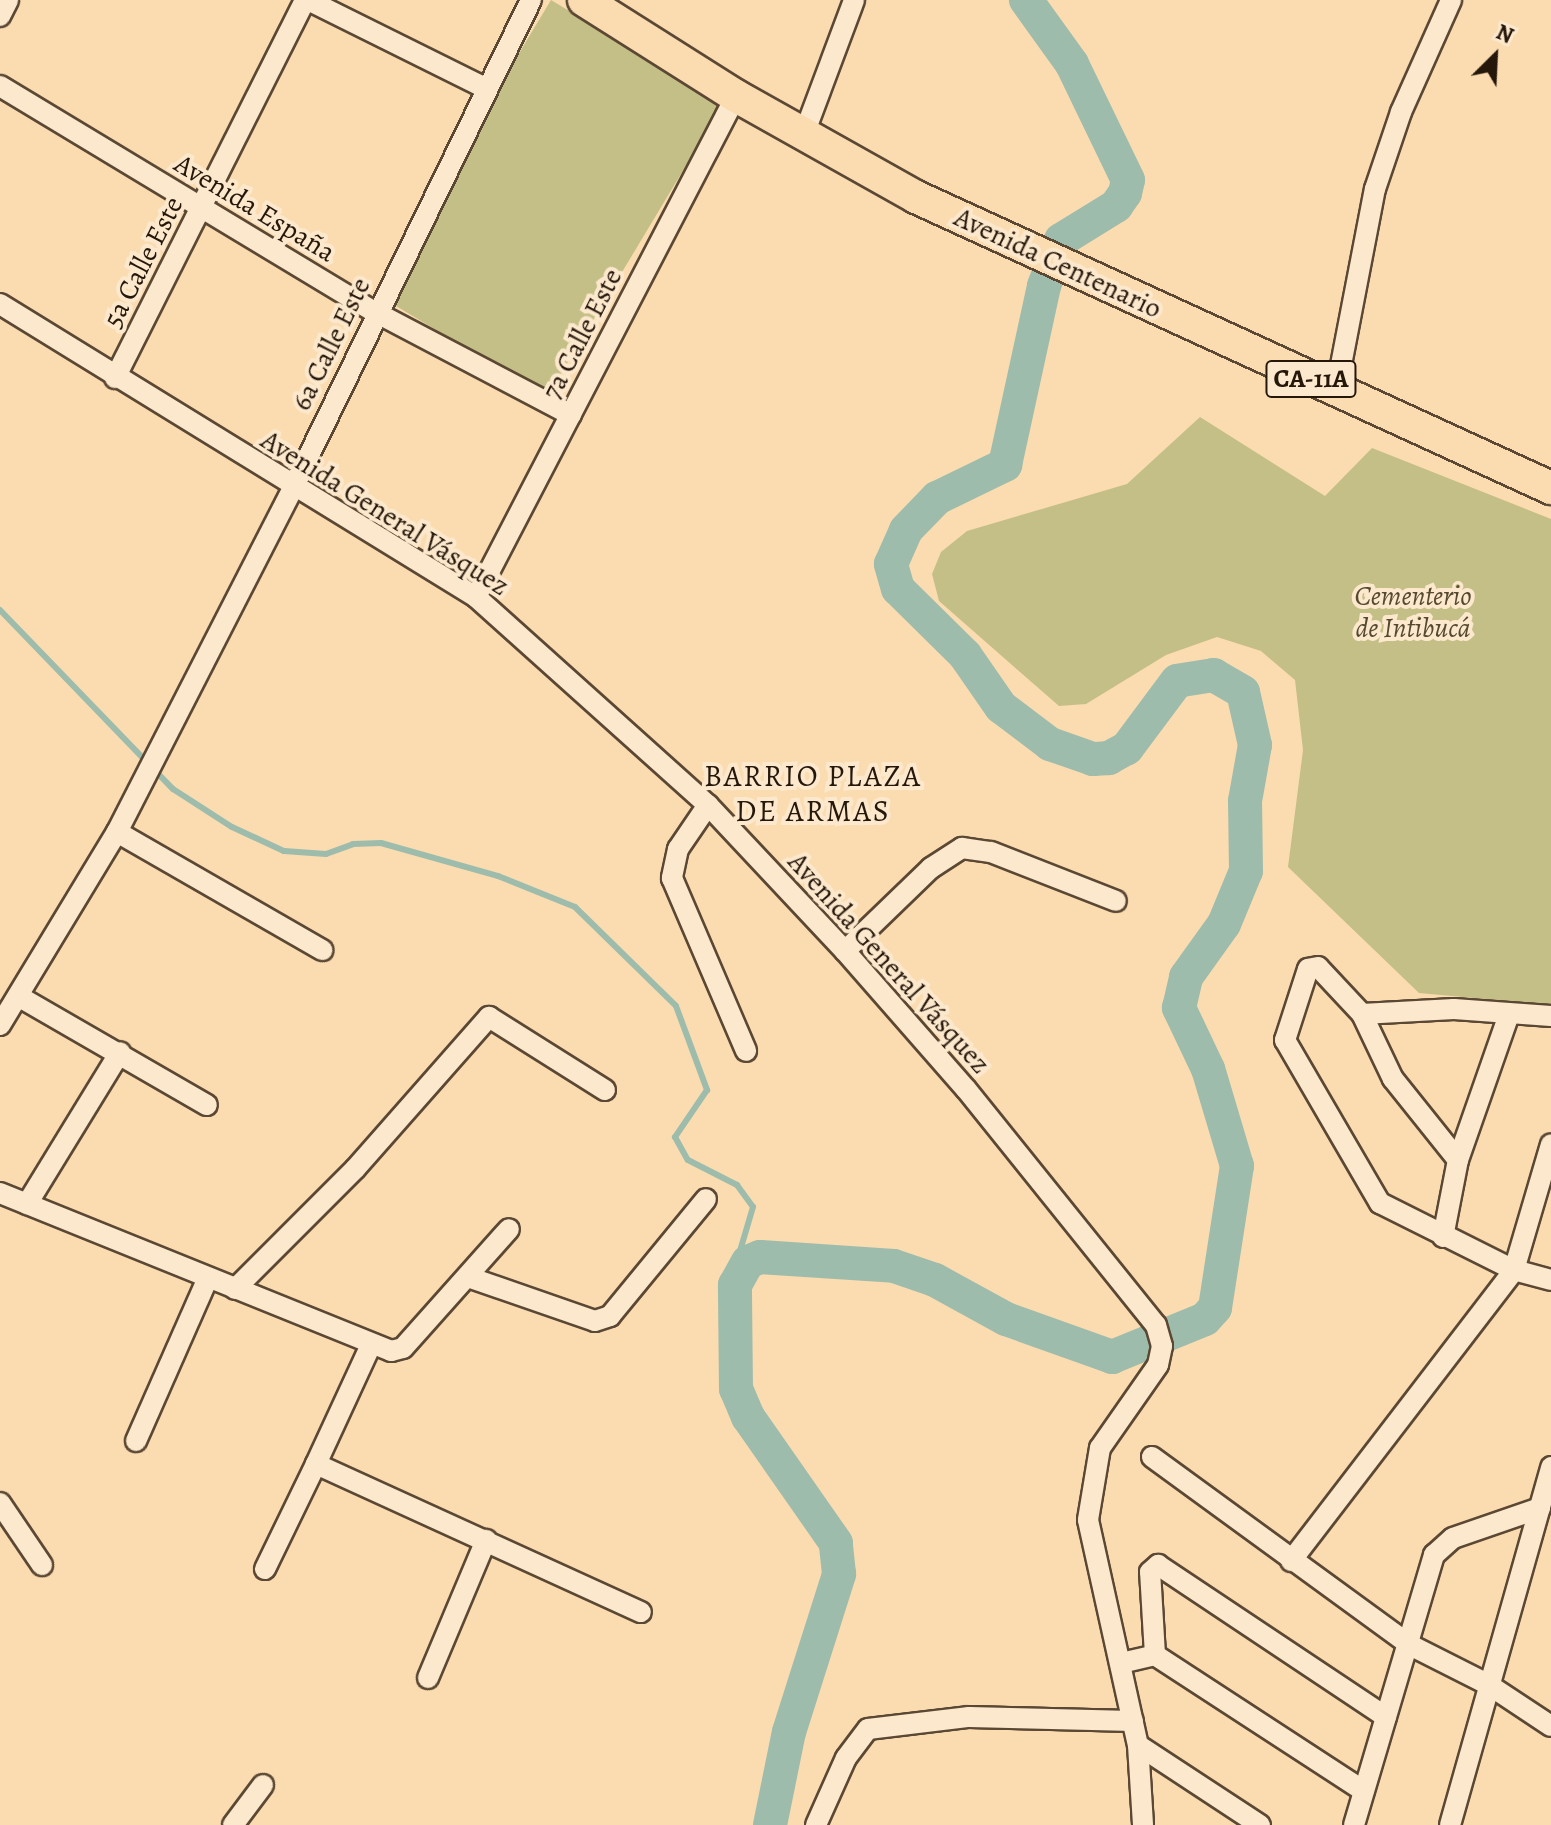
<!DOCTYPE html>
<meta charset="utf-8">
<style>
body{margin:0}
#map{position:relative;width:1551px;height:1825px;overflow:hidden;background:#fadcb0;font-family:Alegreya,serif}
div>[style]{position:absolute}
.green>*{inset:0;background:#c4bf87;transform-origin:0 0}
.stream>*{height:6px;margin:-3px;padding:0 3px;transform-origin:3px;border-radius:3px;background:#9ebcac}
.river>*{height:34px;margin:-17px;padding:0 17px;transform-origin:17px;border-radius:17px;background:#9ebcac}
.roads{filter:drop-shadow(2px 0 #5b4834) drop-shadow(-2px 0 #5b4834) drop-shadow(0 2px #5b4834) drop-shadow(0 -2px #5b4834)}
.minor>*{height:20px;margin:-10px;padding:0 10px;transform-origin:10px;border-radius:10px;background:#fce8cc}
.primary>*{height:32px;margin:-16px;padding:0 16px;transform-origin:16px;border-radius:16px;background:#fadcb0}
span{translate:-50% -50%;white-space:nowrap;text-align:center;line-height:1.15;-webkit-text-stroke:8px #fce8cc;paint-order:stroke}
.shield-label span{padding:2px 6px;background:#fce8cc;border:2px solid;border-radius:6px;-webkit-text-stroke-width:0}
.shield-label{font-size:26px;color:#26170b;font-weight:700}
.street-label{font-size:28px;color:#26170b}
.park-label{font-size:28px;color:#554930;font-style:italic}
.neighbourhood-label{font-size:30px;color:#26170b;letter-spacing:2px}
.north{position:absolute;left:1455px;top:16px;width:80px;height:80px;-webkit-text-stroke:6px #fce8cc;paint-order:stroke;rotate:24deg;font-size:22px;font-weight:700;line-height:32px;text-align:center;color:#26170b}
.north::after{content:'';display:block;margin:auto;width:28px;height:36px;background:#26170b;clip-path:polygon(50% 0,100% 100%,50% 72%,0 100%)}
</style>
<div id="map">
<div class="green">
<div style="left:551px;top:0;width:201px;height:342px;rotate:31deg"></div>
<div style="clip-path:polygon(1200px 417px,1325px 496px,1372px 448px,1551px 519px,1551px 1005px,1419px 993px,1288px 867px,1303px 750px,1295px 680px,1261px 651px,1217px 637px,1166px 655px,1086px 704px,1059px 706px,939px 601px,932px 574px,941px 552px,967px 531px,1127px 484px)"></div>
</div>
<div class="stream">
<div style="left:0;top:610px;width:249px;rotate:46deg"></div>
<div style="left:173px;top:789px;width:70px;rotate:32.8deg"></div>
<div style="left:232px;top:827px;width:57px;rotate:24.8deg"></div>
<div style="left:284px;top:851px;width:42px;rotate:4.1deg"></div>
<div style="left:326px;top:854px;width:29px;rotate:-20deg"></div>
<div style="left:353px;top:844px;width:28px;rotate:-2deg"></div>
<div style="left:381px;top:843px;width:122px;rotate:15.8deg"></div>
<div style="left:498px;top:876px;width:83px;rotate:21.9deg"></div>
<div style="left:575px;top:907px;width:141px;rotate:44.4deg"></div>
<div style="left:676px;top:1006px;width:90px;rotate:69.7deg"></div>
<div style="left:707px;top:1090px;width:57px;rotate:124.2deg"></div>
<div style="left:675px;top:1137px;width:26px;rotate:61deg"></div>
<div style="left:688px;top:1160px;width:55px;rotate:27deg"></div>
<div style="left:737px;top:1185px;width:27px;rotate:54deg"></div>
<div style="left:753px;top:1207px;width:46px;rotate:106.5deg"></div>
<div style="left:740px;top:1251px;width:14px;rotate:54deg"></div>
</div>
<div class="river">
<div style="left:770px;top:1825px;width:95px;rotate:-78.5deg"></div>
<div style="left:789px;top:1732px;width:166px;rotate:-72.4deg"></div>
<div style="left:839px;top:1574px;width:31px;rotate:-96deg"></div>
<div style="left:836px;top:1543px;width:154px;rotate:-124.9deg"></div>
<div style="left:748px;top:1417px;width:30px;rotate:-113deg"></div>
<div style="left:736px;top:1389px;width:104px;rotate:-90.6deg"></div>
<div style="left:735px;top:1285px;width:26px;rotate:-61deg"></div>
<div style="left:748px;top:1262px;width:13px;rotate:-23deg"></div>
<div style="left:760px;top:1257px;width:134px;rotate:3.8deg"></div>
<div style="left:894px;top:1266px;width:43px;rotate:18.9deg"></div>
<div style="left:935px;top:1280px;width:81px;rotate:28.8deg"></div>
<div style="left:1006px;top:1319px;width:113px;rotate:19.7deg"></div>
<div style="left:1112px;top:1357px;width:100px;rotate:-22.2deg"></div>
<div style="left:1205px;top:1319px;width:15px;rotate:-48deg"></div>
<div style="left:1215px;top:1308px;width:144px;rotate:-81.2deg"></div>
<div style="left:1237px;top:1166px;width:101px;rotate:-106.6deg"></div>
<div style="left:1208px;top:1069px;width:68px;rotate:-115.4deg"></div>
<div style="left:1179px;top:1008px;width:32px;rotate:-77deg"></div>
<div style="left:1186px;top:977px;width:65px;rotate:-54.4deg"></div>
<div style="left:1224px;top:924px;width:57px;rotate:-67.5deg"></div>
<div style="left:1246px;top:871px;width:70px;rotate:-90.8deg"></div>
<div style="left:1245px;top:801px;width:57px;rotate:-79.9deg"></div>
<div style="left:1255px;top:745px;width:54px;rotate:-102.8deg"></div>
<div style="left:1243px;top:692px;width:34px;rotate:-150deg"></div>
<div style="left:1214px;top:675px;width:37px;rotate:171deg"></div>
<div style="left:1177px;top:681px;width:84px;rotate:126.7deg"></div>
<div style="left:1127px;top:748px;width:21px;rotate:151deg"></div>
<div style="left:1109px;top:758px;width:16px;rotate:176deg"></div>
<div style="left:1093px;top:759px;width:46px;rotate:-160.8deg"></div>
<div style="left:1050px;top:744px;width:61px;rotate:-142.9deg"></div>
<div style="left:1001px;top:707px;width:63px;rotate:-124.7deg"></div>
<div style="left:965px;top:655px;width:94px;rotate:-135.4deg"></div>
<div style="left:898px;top:589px;width:26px;rotate:-106deg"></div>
<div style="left:891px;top:564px;width:37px;rotate:-66deg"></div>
<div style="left:906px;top:530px;width:45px;rotate:-45.9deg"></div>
<div style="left:937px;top:498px;width:76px;rotate:-25.9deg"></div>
<div style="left:1005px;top:465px;width:183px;rotate:-77.7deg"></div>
<div style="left:1044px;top:286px;width:49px;rotate:-69.7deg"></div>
<div style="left:1061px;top:240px;width:65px;rotate:-31.7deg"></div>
<div style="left:1116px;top:206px;width:16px;rotate:-55deg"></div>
<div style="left:1125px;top:193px;width:13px;rotate:-77deg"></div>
<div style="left:1128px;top:180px;width:129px;rotate:-115.8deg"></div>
<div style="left:1072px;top:64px;width:79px;rotate:-125.7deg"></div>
</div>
<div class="roads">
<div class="minor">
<div style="left:308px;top:0;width:198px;rotate:26.4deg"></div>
<div style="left:0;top:16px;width:18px;rotate:-63deg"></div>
<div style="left:0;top:86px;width:440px;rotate:31.1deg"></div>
<div style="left:377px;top:313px;width:219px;rotate:27.7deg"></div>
<div style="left:804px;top:134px;width:143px;rotate:-69.5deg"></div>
<div style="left:0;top:304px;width:559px;rotate:31.61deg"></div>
<div style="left:476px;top:597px;width:312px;rotate:41.9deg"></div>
<div style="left:708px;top:805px;width:200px;rotate:46.8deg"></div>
<div style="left:845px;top:951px;width:184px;rotate:48.8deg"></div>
<div style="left:966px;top:1089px;width:303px;rotate:51.2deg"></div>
<div style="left:1156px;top:1325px;width:22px;rotate:74deg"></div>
<div style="left:1162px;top:1346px;width:19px;rotate:102deg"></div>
<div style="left:1158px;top:1365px;width:101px;rotate:124.9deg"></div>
<div style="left:1100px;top:1448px;width:73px;rotate:99.5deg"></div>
<div style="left:1088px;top:1520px;width:230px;rotate:77.5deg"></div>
<div style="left:1138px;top:1745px;width:80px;rotate:86.4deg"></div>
<div style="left:115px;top:378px;width:423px;rotate:-63.3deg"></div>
<div style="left:1336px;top:391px;width:206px;rotate:-79.1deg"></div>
<div style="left:1375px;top:189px;width:81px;rotate:-71.3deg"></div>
<div style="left:1401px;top:112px;width:123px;rotate:-65.9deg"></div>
<div style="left:476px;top:597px;width:564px;rotate:-62.57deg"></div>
<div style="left:708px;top:805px;width:53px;rotate:124.3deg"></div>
<div style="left:678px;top:849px;width:30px;rotate:102deg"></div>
<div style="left:672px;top:878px;width:188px;rotate:66.8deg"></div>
<div style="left:117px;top:832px;width:237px;rotate:29.9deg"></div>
<div style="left:845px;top:951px;width:120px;rotate:-44deg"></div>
<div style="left:931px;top:868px;width:37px;rotate:-33deg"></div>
<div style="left:962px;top:848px;width:29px;rotate:8deg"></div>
<div style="left:991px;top:852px;width:134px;rotate:21.4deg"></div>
<div style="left:18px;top:996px;width:218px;rotate:30deg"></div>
<div style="left:1362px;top:1014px;width:92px;rotate:-3.1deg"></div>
<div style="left:1454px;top:1009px;width:97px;rotate:4.1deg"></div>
<div style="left:0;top:1025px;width:226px;rotate:-58.8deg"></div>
<div style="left:117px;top:832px;width:386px;rotate:-62.9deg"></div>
<div style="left:293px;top:488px;width:543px;rotate:-64deg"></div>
<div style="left:1458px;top:1160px;width:104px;rotate:-128.7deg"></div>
<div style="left:1393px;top:1079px;width:72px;rotate:-115.5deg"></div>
<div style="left:1362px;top:1014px;width:64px;rotate:-133.1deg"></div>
<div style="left:1318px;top:967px;width:10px;rotate:169deg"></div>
<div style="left:1308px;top:969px;width:75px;rotate:107.9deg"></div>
<div style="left:1285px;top:1040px;width:189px;rotate:59.8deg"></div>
<div style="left:1380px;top:1203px;width:150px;rotate:26.6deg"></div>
<div style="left:1514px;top:1270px;width:38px;rotate:15deg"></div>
<div style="left:0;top:1193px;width:422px;rotate:22deg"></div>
<div style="left:391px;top:1351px;width:12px;rotate:-14deg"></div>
<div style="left:403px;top:1348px;width:159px;rotate:-48.3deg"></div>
<div style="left:27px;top:1204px;width:178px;rotate:-58.5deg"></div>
<div style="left:1443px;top:1237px;width:78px;rotate:-79deg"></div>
<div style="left:1458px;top:1160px;width:155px;rotate:-70.7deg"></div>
<div style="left:468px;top:1277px;width:134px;rotate:19.1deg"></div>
<div style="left:595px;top:1321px;width:16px;rotate:-18deg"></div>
<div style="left:610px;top:1316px;width:151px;rotate:-50.6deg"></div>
<div style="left:235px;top:1289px;width:170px;rotate:-45deg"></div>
<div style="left:355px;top:1169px;width:203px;rotate:-48.6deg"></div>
<div style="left:489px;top:1017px;width:137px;rotate:32.2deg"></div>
<div style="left:370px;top:1347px;width:129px;rotate:114.8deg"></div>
<div style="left:316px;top:1464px;width:357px;rotate:24.5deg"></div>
<div style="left:136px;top:1441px;width:178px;rotate:-66.2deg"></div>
<div style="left:1152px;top:1457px;width:317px;rotate:36.1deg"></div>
<div style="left:1408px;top:1644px;width:91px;rotate:26.8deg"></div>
<div style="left:1489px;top:1685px;width:74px;rotate:33.5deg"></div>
<div style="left:0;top:1503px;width:75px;rotate:55.9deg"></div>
<div style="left:1291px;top:1561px;width:367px;rotate:-52.5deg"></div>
<div style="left:1514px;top:1270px;width:131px;rotate:-73.6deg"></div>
<div style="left:265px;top:1569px;width:117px;rotate:-64.1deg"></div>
<div style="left:1155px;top:1655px;width:83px;rotate:-93.4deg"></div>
<div style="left:1150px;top:1572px;width:11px;rotate:-41deg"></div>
<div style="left:1158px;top:1565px;width:274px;rotate:33.7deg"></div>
<div style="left:1121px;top:1663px;width:35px;rotate:-13deg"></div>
<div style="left:1155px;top:1655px;width:249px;rotate:33.1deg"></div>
<div style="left:428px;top:1678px;width:150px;rotate:-67.2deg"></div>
<div style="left:1138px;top:1745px;width:146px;rotate:33.3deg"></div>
<div style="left:233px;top:1825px;width:50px;rotate:-53.1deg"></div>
<div style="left:816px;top:1825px;width:73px;rotate:-65.9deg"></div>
<div style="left:846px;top:1758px;width:36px;rotate:-53deg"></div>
<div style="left:868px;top:1729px;width:102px;rotate:-6.8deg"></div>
<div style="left:969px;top:1717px;width:164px;rotate:1.4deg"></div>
<div style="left:1354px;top:1825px;width:282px;rotate:-73.5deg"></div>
<div style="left:1434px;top:1555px;width:25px;rotate:-42deg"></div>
<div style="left:1453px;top:1538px;width:92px;rotate:-19deg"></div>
<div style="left:1450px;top:1825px;width:372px;rotate:-74.2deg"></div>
</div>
<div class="primary">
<div style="left:584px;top:0;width:180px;rotate:32.3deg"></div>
<div style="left:736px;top:96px;width:206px;rotate:29.3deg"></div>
<div style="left:916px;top:197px;width:699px;rotate:24.62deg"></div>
</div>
</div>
<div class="shield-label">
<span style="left:1311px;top:379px">CA-11A</span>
</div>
<div class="street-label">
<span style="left:255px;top:208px;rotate:31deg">Avenida España</span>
<span style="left:143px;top:262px;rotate:-63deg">5a Calle Este</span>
<span style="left:1058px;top:263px;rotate:25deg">Avenida Centenario</span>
<span style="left:582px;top:334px;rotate:-63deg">7a Calle Este</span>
<span style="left:331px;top:344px;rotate:-64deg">6a Calle Este</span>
<span style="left:385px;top:513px;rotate:32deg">Avenida General Vásquez</span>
<span style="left:889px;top:963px;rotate:48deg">Avenida General Vásquez</span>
</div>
<div class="park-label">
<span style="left:1413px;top:612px">Cementerio<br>de Intibucá</span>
</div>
<div class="neighbourhood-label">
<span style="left:813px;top:793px">BARRIO PLAZA<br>DE ARMAS</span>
</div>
<div class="north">N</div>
</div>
